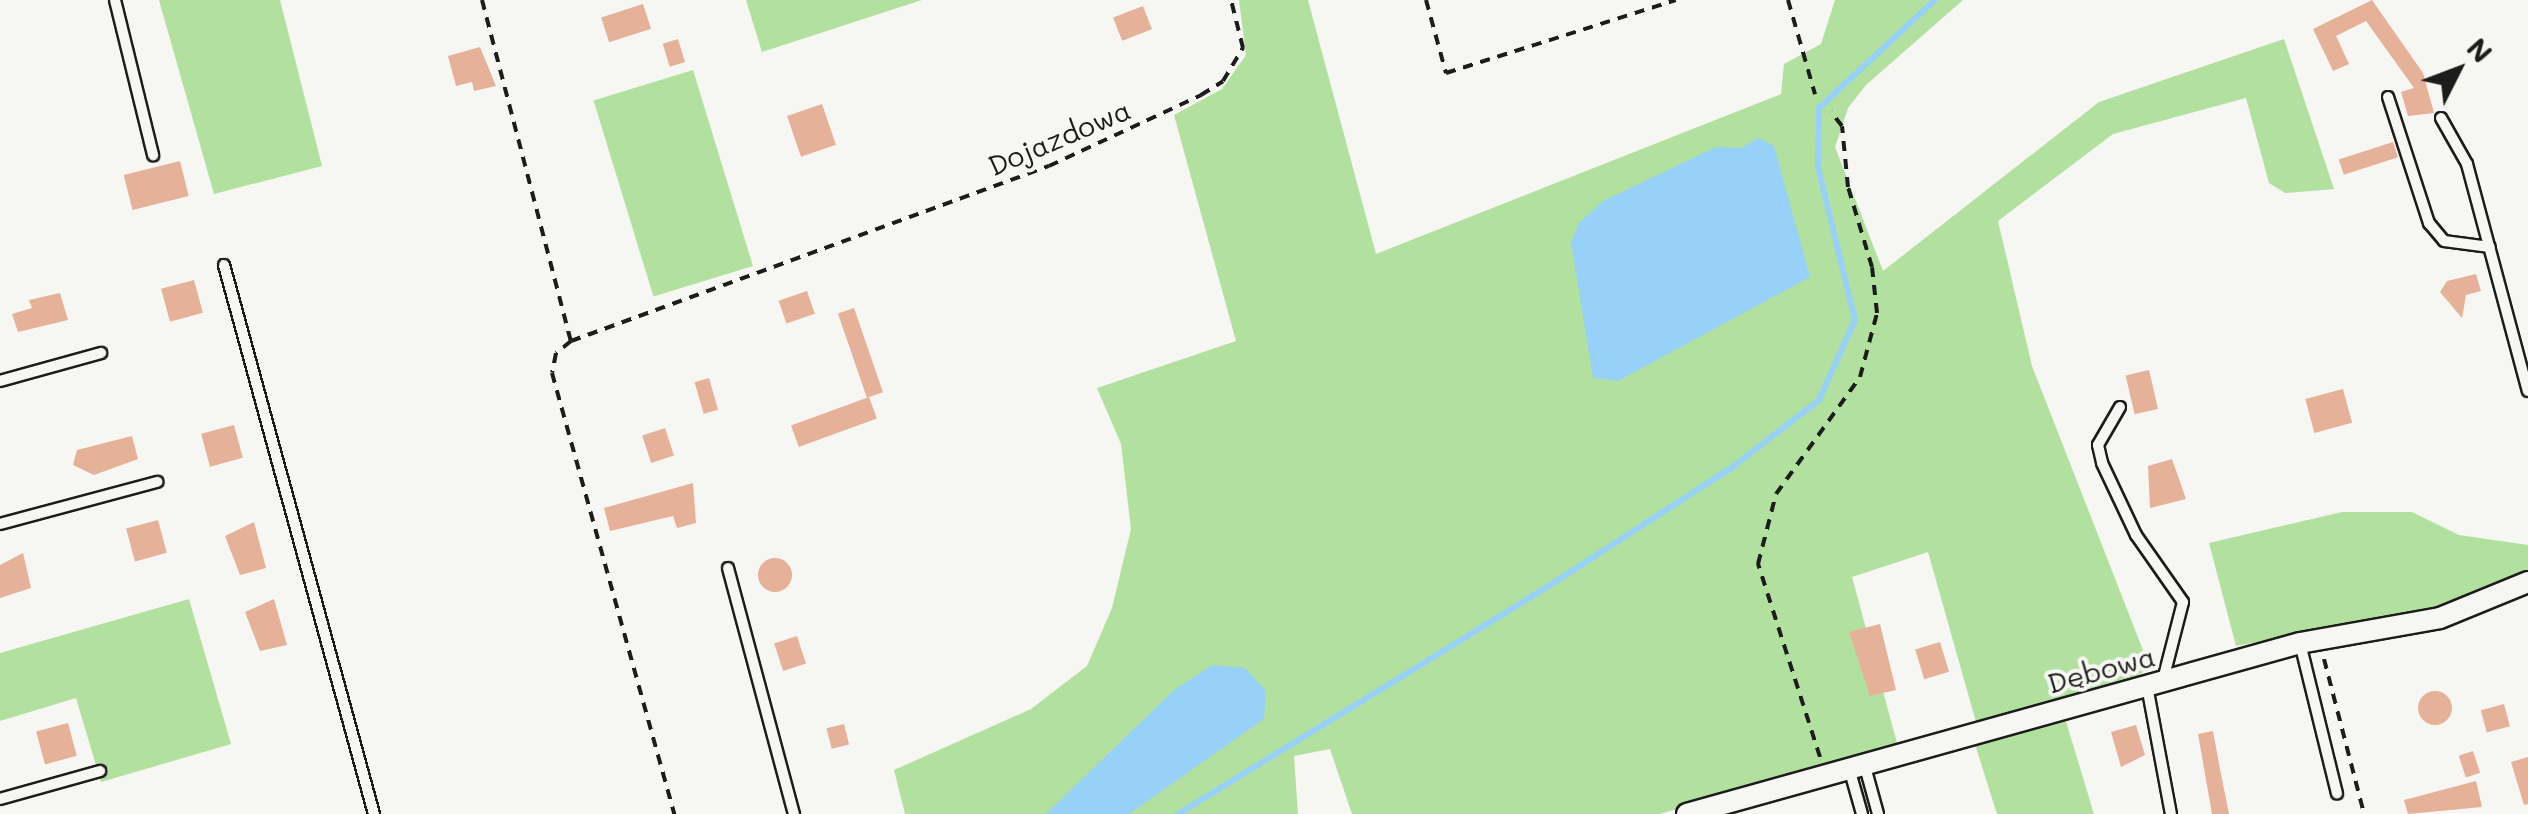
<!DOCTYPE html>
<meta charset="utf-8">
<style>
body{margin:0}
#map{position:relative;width:2528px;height:814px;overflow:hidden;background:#f6f6f2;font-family:Mali,sans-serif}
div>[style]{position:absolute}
.green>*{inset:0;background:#b2e09f;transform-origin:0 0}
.water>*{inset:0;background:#97d1f7}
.stream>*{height:6px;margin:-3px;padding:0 3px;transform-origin:3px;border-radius:3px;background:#97d1f7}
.building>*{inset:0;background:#e5b198;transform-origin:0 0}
.round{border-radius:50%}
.path>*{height:4px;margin-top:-2px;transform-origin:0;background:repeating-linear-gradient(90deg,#1c1c1c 0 10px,transparent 0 18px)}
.roads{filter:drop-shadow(2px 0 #1c1c1c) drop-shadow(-2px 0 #1c1c1c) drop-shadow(0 2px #1c1c1c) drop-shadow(0 -2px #1c1c1c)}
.service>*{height:10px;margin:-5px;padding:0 5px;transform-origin:5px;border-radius:5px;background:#f6f6f2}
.minor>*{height:20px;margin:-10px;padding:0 10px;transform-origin:10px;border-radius:10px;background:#f6f6f2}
span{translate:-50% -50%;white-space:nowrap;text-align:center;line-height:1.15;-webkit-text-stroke:8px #f6f6f2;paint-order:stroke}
.street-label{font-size:28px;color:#1c1c1c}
.north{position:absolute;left:2408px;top:20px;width:100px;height:100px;-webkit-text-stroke:8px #f6f6f2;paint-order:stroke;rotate:48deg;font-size:28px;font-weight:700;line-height:40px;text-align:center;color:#1c1c1c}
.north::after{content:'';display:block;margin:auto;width:35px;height:45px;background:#1c1c1c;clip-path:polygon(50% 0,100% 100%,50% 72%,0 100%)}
</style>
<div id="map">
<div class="green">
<div style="clip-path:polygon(159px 0,280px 0,322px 166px,214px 194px)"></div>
<div style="clip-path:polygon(746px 0,922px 0,762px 52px)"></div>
<div style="clip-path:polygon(1239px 0,1308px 0,1376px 254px,1781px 94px,1784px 64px,1821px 44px,1835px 0,1963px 0,1866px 85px,1848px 108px,1835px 147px,1883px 271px,2099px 102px,2284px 39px,2334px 189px,2285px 193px,2269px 183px,2246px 98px,2113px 134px,1998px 221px,2032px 366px,2150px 668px,2127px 682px,1976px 722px,1928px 552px,1852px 577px,1897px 743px,1660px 814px,1352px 814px,1330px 749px,1294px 756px,1298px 814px,905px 814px,894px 770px,1031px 709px,1087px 666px,1112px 608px,1131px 529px,1121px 444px,1097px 388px,1236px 341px,1174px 115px,1222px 89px,1246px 55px)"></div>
<div style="left:693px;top:70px;width:205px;height:104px;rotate:73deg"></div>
<div style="clip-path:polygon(2342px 512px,2412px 512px,2459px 535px,2528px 545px,2528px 570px,2438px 607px,2236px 646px,2209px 543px)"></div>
<div style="clip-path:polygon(189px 599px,231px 744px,101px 782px,76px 698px,0 721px,0 653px)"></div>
<div style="clip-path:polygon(2064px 715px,2094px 814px,1997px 814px,1974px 741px)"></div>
</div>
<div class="water">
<div style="clip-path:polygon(1758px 138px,1774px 146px,1810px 277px,1618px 381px,1593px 378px,1571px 242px,1579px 223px,1603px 201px,1716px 147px,1741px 148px)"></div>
<div style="clip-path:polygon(1212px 665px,1245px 668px,1266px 691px,1264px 719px,1129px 814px,1046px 814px,1173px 691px)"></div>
</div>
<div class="stream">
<div style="left:1178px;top:814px;width:433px;rotate:-31.6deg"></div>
<div style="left:1547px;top:587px;width:223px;rotate:-32.9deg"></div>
<div style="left:1734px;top:466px;width:108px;rotate:-37.8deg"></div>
<div style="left:1819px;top:400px;width:88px;rotate:-65.8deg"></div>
<div style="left:1855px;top:320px;width:157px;rotate:-103.6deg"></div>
<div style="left:1818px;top:167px;width:59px;rotate:-89deg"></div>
<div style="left:1819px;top:108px;width:158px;rotate:-43deg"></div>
</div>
<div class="building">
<div style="clip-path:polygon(2372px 0,2423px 73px,2434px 113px,2408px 116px,2401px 92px,2414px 88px,2366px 21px,2336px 36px,2349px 64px,2333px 71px,2313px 29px)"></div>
<div style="left:643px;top:4px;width:26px;height:44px;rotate:72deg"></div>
<div style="left:1143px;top:6px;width:25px;height:32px;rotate:69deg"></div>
<div style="left:678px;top:39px;width:24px;height:16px;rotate:73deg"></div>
<div style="clip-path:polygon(480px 47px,496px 86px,474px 91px,472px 82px,456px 86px,448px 56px)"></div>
<div style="left:822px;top:104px;width:43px;height:37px;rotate:71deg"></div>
<div style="left:2393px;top:142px;width:16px;height:57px;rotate:72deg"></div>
<div style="left:180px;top:161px;width:36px;height:58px;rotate:76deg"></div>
<div style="clip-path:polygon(2476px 274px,2481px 291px,2466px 295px,2462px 318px,2440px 292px,2447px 281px)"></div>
<div style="left:194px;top:280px;width:34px;height:34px;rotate:75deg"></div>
<div style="left:807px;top:291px;width:24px;height:30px;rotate:71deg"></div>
<div style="clip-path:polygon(60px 293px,68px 320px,18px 332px,12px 314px,32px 308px,29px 300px)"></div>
<div style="left:854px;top:308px;width:89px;height:17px;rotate:71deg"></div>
<div style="left:2149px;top:370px;width:40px;height:24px;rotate:77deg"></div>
<div style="left:709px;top:378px;width:33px;height:15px;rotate:74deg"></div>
<div style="left:2343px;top:389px;width:35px;height:39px;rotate:75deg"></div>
<div style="left:869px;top:397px;width:23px;height:83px;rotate:70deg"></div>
<div style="left:234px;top:425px;width:34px;height:34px;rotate:75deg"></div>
<div style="left:665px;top:428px;width:29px;height:24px;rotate:72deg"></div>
<div style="clip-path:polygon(132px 436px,138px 459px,94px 475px,73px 465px,77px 450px)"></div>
<div style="clip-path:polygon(2172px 459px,2186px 499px,2150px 508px,2148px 466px)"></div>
<div style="clip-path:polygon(693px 483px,696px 523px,677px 528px,673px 516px,610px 531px,604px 508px)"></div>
<div style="left:158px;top:520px;width:34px;height:33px;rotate:75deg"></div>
<div style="clip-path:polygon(254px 522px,266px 568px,240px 575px,225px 536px)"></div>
<div style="clip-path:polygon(23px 553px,31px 588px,0 598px,0 565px)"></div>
<div class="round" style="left:758px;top:558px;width:34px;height:34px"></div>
<div style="clip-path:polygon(274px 599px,287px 645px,260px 651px,245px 612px)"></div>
<div style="clip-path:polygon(1880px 624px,1896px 690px,1870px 696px,1849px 632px)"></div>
<div style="left:797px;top:636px;width:29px;height:24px;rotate:72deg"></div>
<div style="left:1940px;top:642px;width:31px;height:26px;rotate:73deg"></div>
<div class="round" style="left:2418px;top:691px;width:34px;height:34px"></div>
<div style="left:2504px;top:704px;width:23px;height:24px;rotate:75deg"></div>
<div style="left:68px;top:723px;width:34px;height:33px;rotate:75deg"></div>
<div style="left:844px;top:724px;width:21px;height:18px;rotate:76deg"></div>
<div style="clip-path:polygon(2136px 725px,2145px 755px,2121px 767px,2111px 732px)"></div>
<div style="clip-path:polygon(2213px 731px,2219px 764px,2229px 814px,2212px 814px,2198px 734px)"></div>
<div style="left:2473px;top:751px;width:23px;height:15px;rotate:72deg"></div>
<div style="clip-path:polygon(2528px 757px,2528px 804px,2524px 805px,2511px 762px)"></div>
<div style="clip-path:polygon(2476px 781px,2482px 807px,2408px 814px,2404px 800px)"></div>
</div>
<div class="path">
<div style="left:482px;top:0;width:352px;rotate:75.4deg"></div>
<div style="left:571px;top:341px;width:509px;rotate:-20.11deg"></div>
<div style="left:1049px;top:166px;width:168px;rotate:-25deg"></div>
<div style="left:1201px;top:95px;width:26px;rotate:-32deg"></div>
<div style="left:1223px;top:81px;width:39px;rotate:-59deg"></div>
<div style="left:1243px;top:48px;width:49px;rotate:-104deg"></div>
<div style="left:1426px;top:0;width:76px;rotate:74.7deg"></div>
<div style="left:1446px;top:73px;width:241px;rotate:-17.6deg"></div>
<div style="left:1788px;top:0;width:98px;rotate:74deg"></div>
<div style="left:571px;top:341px;width:19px;rotate:141deg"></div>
<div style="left:556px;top:353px;width:20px;rotate:101deg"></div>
<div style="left:552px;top:373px;width:458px;rotate:74.5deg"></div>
<div style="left:2324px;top:659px;width:160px;rotate:75.5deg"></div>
<div style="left:1820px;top:757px;width:203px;rotate:-107.8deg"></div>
<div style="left:1758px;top:564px;width:72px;rotate:-75.6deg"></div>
<div style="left:1776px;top:494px;width:144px;rotate:-54.3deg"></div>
<div style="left:1860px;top:377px;width:66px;rotate:-75.1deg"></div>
<div style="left:1877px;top:313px;width:46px;rotate:-96.2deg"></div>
<div style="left:1872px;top:267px;width:84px;rotate:-106.7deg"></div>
<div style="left:1848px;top:187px;width:61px;rotate:-95.6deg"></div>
<div style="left:1842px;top:126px;width:18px;rotate:-128deg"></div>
</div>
<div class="roads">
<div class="service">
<div style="left:115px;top:0;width:160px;rotate:76.2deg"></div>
<div style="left:2388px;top:97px;width:133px;rotate:72deg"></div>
<div style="left:2429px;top:223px;width:23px;rotate:50deg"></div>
<div style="left:2444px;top:241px;width:46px;rotate:7.4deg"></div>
<div style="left:2441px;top:118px;width:53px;rotate:60.5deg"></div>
<div style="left:2467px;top:164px;width:235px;rotate:75deg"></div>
<div style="left:224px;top:265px;width:569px;rotate:74.72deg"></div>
<div style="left:0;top:381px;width:105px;rotate:-15.5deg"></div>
<div style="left:2120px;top:407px;width:44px;rotate:120.1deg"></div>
<div style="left:2098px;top:445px;width:18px;rotate:77deg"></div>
<div style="left:2102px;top:463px;width:80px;rotate:64.7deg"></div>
<div style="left:2136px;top:535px;width:82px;rotate:55deg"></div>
<div style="left:2183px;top:602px;width:81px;rotate:104.4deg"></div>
<div style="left:0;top:524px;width:163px;rotate:-15deg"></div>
<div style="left:728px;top:568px;width:255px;rotate:75deg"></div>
<div style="left:2300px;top:643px;width:155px;rotate:76.2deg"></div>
<div style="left:2147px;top:686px;width:130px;rotate:79.4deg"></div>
<div style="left:1864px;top:763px;width:53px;rotate:74.6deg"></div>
<div style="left:1849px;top:768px;width:48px;rotate:74.2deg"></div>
<div style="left:0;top:799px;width:104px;rotate:-15.6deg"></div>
</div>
<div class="minor">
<div style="left:1687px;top:814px;width:636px;rotate:-15.59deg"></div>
<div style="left:2300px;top:643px;width:142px;rotate:-10.1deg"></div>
<div style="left:2440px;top:618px;width:95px;rotate:-22.2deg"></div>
</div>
</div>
<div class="street-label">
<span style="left:1059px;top:137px;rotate:-23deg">Dojazdowa</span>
<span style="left:2101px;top:669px;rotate:-15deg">Dębowa</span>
</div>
<div class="north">N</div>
</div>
